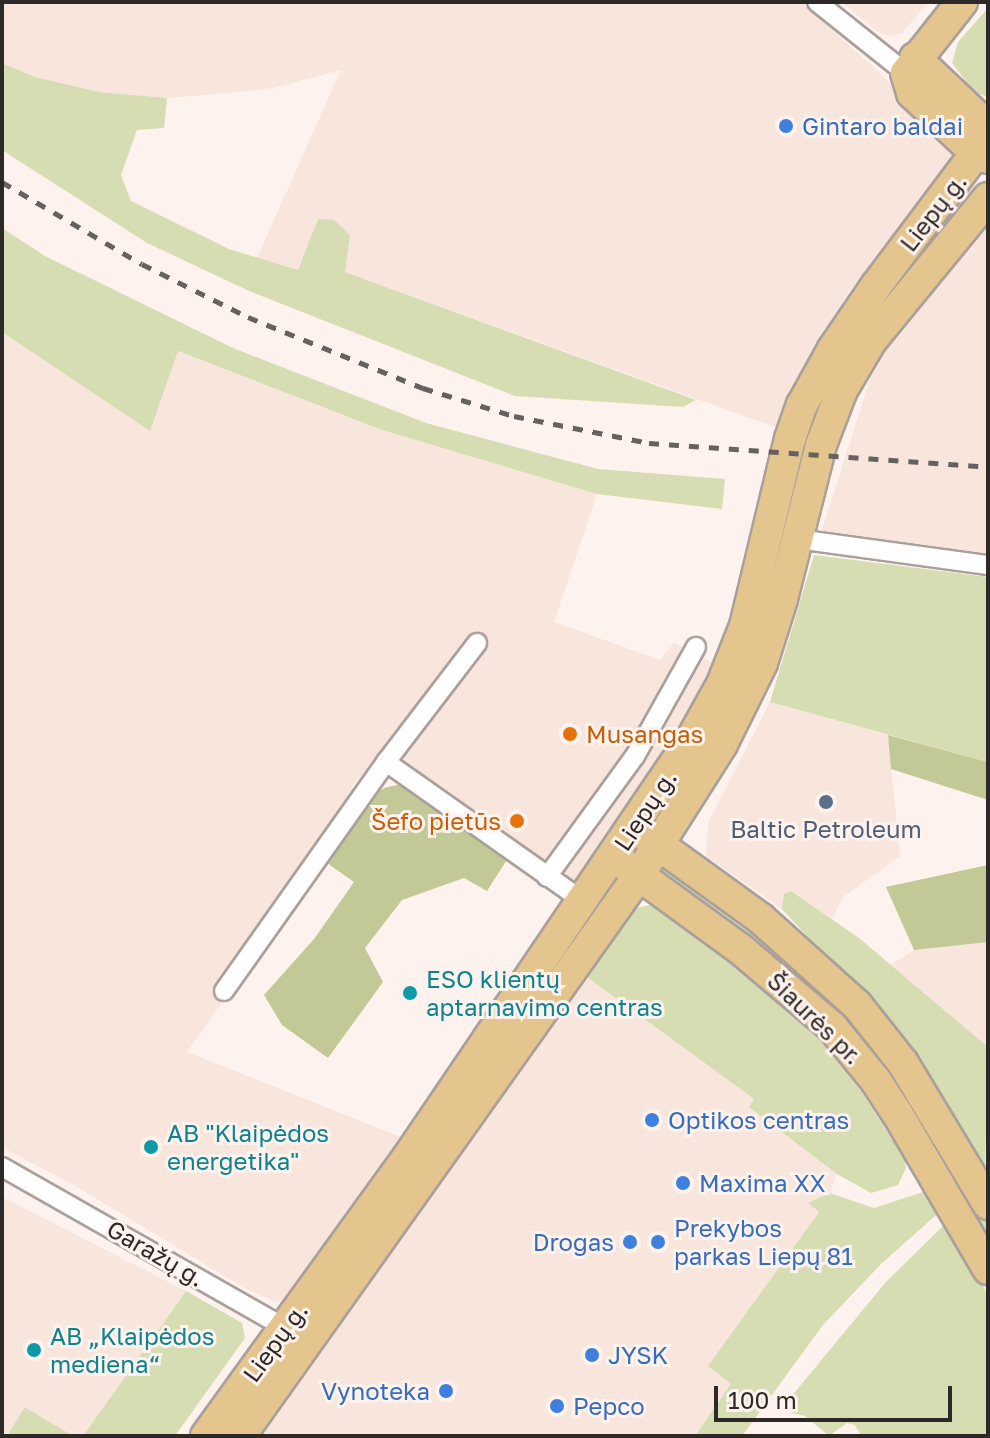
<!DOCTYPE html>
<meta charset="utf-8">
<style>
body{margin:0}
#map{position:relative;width:990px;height:1438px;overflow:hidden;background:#fdf2ed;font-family:"Golos Text",sans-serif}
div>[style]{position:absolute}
.built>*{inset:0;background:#f8e6dd}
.green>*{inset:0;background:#d7ddb3}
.forest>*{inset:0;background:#c2c996}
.roads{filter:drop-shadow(2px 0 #aaa09b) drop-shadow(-2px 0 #aaa09b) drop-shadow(0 2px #aaa09b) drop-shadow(0 -2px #aaa09b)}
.street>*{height:18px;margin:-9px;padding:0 9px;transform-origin:9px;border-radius:9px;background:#fff}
.primary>*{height:30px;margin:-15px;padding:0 15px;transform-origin:15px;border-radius:15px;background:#e5c58e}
.rail>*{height:5px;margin-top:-2.5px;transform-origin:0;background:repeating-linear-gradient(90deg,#66605e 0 10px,transparent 0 20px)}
.dots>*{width:22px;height:22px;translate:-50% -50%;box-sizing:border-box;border:4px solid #fdf2ed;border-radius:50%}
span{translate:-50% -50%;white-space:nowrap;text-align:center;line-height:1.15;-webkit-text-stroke:6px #fdf2ed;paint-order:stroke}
.shop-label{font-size:24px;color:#366cbe}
.left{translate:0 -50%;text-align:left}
.right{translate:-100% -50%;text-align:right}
.street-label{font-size:24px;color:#2d2928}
.food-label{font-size:24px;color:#c56008}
.service-label{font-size:24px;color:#4e5e75}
.culture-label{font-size:24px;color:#0d838f}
.frame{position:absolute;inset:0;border:4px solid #2d2928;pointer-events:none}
.scale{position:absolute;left:714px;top:1386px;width:238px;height:36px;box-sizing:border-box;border:4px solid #2d2928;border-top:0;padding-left:10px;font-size:24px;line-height:28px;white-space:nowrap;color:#2d2928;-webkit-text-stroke:6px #fdf2ed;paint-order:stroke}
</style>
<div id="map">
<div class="built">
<div style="clip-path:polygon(2px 2px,801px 2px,935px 123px,953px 150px,954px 160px,945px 178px,906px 217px,846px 296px,783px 430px,345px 272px,350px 235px,318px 219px,299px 270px,257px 258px,341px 70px,274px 88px,229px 93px,167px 98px,99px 92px,35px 77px,2px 63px)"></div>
<div style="clip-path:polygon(841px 2px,929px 2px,902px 33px,889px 36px,878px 32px)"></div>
<div style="clip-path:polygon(988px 224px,988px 558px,820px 536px,870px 379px,885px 351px)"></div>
<div style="clip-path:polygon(2px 332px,149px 430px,177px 351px,382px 430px,597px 494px,554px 622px,660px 660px,674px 643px,717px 664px,669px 753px,579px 885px,386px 749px,351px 787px,369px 800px,329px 854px,327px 863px,288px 921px,221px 1004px,187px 1052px,406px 1139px,289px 1298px,276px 1302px,246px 1289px,72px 1184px,2px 1147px)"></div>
<div style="clip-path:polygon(770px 702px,888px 735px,900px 856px,842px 898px,832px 919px,791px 891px,784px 894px,782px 909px,706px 856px,708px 823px)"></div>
<div style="clip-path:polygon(988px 942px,988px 1047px,891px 965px,914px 950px)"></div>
<div style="clip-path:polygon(584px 975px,754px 1099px,749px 1107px,837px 1174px,830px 1193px,808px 1203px,819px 1212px,709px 1366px,732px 1384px,695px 1436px,258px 1436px)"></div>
<div style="clip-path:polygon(2px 1197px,186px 1291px,83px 1436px,73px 1436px,26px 1407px,7px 1436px,2px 1436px)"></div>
</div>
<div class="green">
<div style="clip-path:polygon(988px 8px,988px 97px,974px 92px,952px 63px,958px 42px)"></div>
<div style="clip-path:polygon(2px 63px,35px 77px,99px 92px,167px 98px,164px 128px,137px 130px,121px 175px,131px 201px,229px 249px,298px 270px,318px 219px,334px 220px,350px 235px,345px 272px,696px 400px,683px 407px,515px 396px,249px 291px,147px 243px,2px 150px)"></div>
<div style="clip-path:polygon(2px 228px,45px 256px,233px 348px,426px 423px,598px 469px,725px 479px,722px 509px,597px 494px,382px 430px,178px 351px,150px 431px,2px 332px)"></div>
<div style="clip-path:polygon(814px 555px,988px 577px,988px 762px,770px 702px)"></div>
<div style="clip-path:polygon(664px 868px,782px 949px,861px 1024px,968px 1187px,988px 1224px,988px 1248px,932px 1149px,660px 875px)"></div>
<div style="clip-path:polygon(791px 891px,859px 938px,988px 1047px,985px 1174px,912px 1050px,782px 909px,784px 894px)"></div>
<div style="clip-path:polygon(654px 904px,676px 913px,701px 941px,791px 1010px,823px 1044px,863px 1094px,905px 1159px,906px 1168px,898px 1185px,871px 1193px,837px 1174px,749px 1107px,754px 1099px,584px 975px,628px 910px)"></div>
<div style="clip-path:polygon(923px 1192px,929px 1194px,942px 1210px,882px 1263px,823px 1325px,742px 1436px,695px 1436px,731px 1384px,708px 1366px,819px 1212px,808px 1203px,830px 1193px,874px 1208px)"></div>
<div style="clip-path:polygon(947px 1222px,988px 1295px,988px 1436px,861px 1436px,855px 1425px,847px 1423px,829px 1436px,805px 1416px,780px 1410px,886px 1282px)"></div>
<div style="clip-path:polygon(186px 1291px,242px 1323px,245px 1338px,175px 1436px,83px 1436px)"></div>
<div style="clip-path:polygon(25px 1407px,73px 1436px,7px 1436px)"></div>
</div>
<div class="forest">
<div style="clip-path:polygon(888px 735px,988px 762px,988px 800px,891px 769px)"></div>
<div style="clip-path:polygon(401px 784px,508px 858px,487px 891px,464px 878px,402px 900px,365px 948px,383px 982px,328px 1058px,282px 1025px,264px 995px,314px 939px,354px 882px,327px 863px,329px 854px,369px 800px,384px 788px)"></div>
<div style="clip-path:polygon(988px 865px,988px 942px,914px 950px,886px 887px)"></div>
</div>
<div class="roads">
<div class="street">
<div style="left:817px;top:2px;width:114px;rotate:38.6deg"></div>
<div style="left:797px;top:539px;width:193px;rotate:7.8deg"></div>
<div style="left:386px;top:762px;width:241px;rotate:35.2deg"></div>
<div style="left:547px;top:877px;width:150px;rotate:-54deg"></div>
<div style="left:635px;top:756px;width:125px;rotate:-60.8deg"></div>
<div style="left:224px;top:991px;width:281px;rotate:-54.7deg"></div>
<div style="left:386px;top:762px;width:150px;rotate:-52.6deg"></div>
<div style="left:2px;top:1167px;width:335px;rotate:29.6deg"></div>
</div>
<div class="primary">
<div style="left:962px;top:2px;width:90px;rotate:128.3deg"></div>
<div style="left:906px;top:73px;width:21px;rotate:73deg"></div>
<div style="left:912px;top:93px;width:89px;rotate:43.2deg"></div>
<div style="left:977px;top:154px;width:12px;rotate:20deg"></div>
<div style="left:915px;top:58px;width:100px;rotate:43.4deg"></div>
<div style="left:645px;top:835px;width:142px;rotate:35.8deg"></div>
<div style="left:760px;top:918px;width:130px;rotate:41.9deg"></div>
<div style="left:857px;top:1005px;width:74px;rotate:51.6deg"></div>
<div style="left:903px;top:1063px;width:165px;rotate:58.9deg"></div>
<div style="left:625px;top:865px;width:141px;rotate:36.1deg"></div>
<div style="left:739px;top:948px;width:122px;rotate:40.3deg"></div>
<div style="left:832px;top:1027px;width:70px;rotate:50.8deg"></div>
<div style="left:876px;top:1081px;width:38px;rotate:57deg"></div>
<div style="left:897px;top:1113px;width:181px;rotate:59.7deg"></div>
<div style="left:206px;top:1436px;width:344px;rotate:-54.1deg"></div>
<div style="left:408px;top:1157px;width:506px;rotate:-55.87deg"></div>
<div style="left:692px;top:738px;width:62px;rotate:-60.9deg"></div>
<div style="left:722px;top:684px;width:62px;rotate:-68.4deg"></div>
<div style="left:745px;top:626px;width:192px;rotate:-76.5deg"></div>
<div style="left:790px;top:439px;width:36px;rotate:-71deg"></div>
<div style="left:802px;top:405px;width:64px;rotate:-61deg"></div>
<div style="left:833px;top:349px;width:76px;rotate:-55.7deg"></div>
<div style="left:876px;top:286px;width:186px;rotate:-53.1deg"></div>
<div style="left:240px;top:1436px;width:688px;rotate:-54.58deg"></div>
<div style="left:639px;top:875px;width:155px;rotate:-57.6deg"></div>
<div style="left:722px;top:744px;width:90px;rotate:-63.7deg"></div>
<div style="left:762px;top:663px;width:67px;rotate:-72.6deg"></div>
<div style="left:782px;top:599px;width:159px;rotate:-75.8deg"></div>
<div style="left:821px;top:445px;width:59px;rotate:-69.1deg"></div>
<div style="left:842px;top:390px;width:57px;rotate:-59.4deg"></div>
<div style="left:871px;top:341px;width:185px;rotate:-50.7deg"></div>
</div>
</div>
<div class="rail">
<div style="left:2px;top:182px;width:162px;rotate:30.4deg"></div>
<div style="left:142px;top:264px;width:119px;rotate:26.6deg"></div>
<div style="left:248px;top:317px;width:189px;rotate:22.1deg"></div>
<div style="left:423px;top:388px;width:95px;rotate:17.1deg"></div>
<div style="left:514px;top:416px;width:138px;rotate:11.3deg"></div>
<div style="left:649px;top:443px;width:340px;rotate:4deg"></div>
</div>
<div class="dots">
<div style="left:786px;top:126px;background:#3f7fe0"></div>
<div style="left:570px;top:734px;background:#e8710a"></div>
<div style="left:826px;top:802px;background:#5c6f8a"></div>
<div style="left:517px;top:821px;background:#e8710a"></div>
<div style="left:410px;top:993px;background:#0f9aa8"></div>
<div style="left:652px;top:1120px;background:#3f7fe0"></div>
<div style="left:151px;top:1147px;background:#0f9aa8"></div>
<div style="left:683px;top:1183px;background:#3f7fe0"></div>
<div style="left:630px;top:1242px;background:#3f7fe0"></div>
<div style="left:658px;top:1242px;background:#3f7fe0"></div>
<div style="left:34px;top:1350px;background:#0f9aa8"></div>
<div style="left:592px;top:1355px;background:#3f7fe0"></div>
<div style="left:446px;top:1391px;background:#3f7fe0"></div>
<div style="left:557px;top:1406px;background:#3f7fe0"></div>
</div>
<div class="shop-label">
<span class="left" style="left:802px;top:126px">Gintaro baldai</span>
<span class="left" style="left:668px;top:1120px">Optikos centras</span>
<span class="left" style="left:699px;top:1183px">Maxima XX</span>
<span class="left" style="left:674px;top:1242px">Prekybos<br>parkas Liepų 81</span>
<span class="right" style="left:614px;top:1242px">Drogas</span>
<span class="left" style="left:608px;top:1355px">JYSK</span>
<span class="right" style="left:430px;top:1391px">Vynoteka</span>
<span class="left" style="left:573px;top:1406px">Pepco</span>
</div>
<div class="street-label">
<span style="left:933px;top:212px;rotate:-52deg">Liepų g.</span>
<span style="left:645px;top:810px;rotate:-56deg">Liepų g.</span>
<span style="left:815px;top:1018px;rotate:44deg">Šiaurės pr.</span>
<span style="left:156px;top:1253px;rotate:30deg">Garažų g.</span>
<span style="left:275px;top:1342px;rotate:-54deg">Liepų g.</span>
</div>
<div class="food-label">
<span class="left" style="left:586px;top:734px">Musangas</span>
<span class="right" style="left:501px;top:821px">Šefo pietūs</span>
</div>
<div class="service-label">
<span style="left:826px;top:829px">Baltic Petroleum</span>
</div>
<div class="culture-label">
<span class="left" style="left:426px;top:993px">ESO klientų<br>aptarnavimo centras</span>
<span class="left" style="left:167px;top:1147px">AB "Klaipėdos<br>energetika"</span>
<span class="left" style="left:50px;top:1350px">AB „Klaipėdos<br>mediena“</span>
</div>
<div class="frame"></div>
<div class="scale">100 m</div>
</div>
